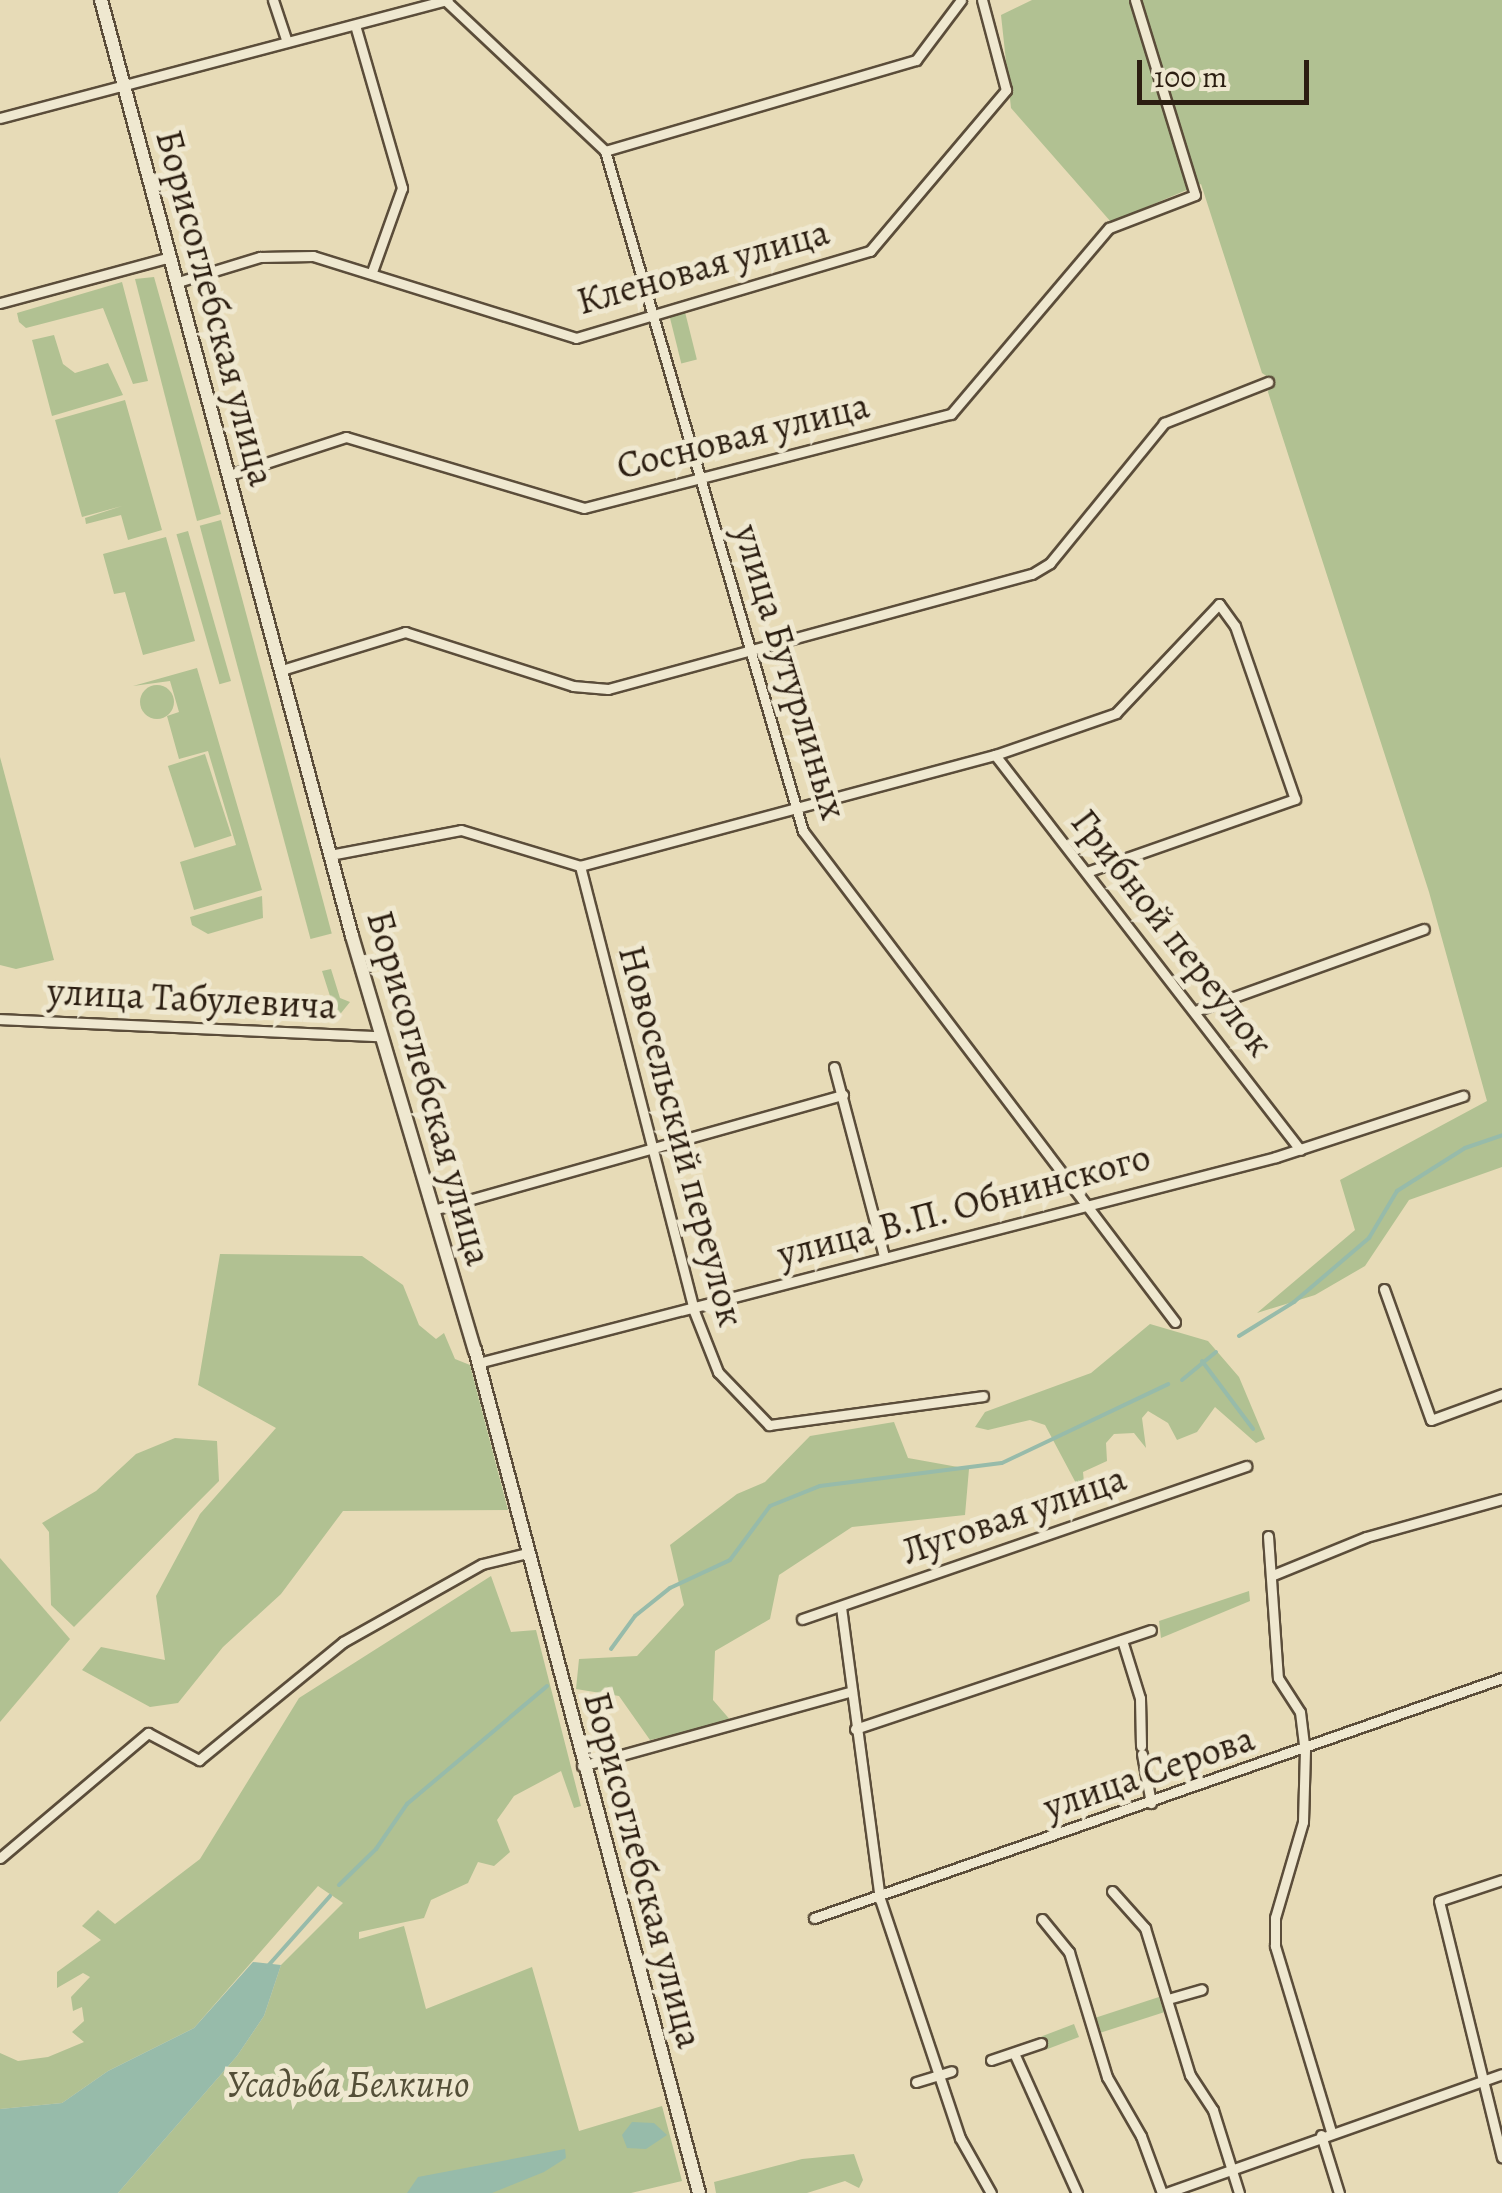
<!DOCTYPE html>
<meta charset="utf-8">
<style>
body{margin:0}
#map{position:relative;width:1502px;height:2193px;overflow:hidden;background:#e7dbb7;font-family:Alegreya,serif}
div>[style]{position:absolute}
.green>*{inset:0;background:#b1c192;transform-origin:0 0}
.round{border-radius:50%}
.water>*{inset:0;background:#97bbaa}
.stream>*{height:4px;margin:-2px;padding:0 2px;transform-origin:2px;border-radius:2px;background:#97bbaa}
.roads{filter:drop-shadow(2px 0 #5b4d3a) drop-shadow(-2px 0 #5b4d3a) drop-shadow(0 2px #5b4d3a) drop-shadow(0 -2px #5b4d3a)}
.street>*{height:9px;margin:-4.5px;padding:0 4.5px;transform-origin:4.5px;border-radius:4.5px;background:#efe8d0}
.secondary>*{height:12px;margin:-6px;padding:0 6px;transform-origin:6px;border-radius:6px;background:#efe8d0}
span{translate:-50% -50%;white-space:nowrap;text-align:center;line-height:1.15;-webkit-text-stroke:10px #efe8d0;paint-order:stroke}
.street-label{font-size:38px;color:#2c1e11}
.park-label{font-size:38px;color:#544f38;font-style:italic}
.scale{position:absolute;left:1137px;top:60px;width:172px;height:45px;box-sizing:border-box;border:5px solid #2c1e11;border-top:0;padding-left:12px;font-size:30px;line-height:35px;white-space:nowrap;color:#2c1e11;-webkit-text-stroke:8px #efe8d0;paint-order:stroke}
</style>
<div id="map">
<div class="green">
<div style="clip-path:polygon(1032px 0,1502px 0,1502px 1167px,1409px 1200px,1365px 1266px,1315px 1295px,1257px 1313px,1355px 1230px,1340px 1180px,1487px 1101px,1429px 892px,1268px 392px,1271px 379px,1262px 373px,1201px 184px,1111px 222px,1011px 108px,1001px 15px)"></div>
<div style="clip-path:polygon(154px 277px,221px 514px,197px 521px,135px 279px)"></div>
<div style="clip-path:polygon(122px 282px,148px 381px,133px 384px,103px 308px,26px 328px,19px 322px,17px 313px)"></div>
<div style="left:685px;top:312px;width:49px;height:16px;rotate:76deg"></div>
<div style="clip-path:polygon(54px 335px,63px 364px,75px 373px,108px 363px,123px 395px,52px 416px,32px 340px)"></div>
<div style="clip-path:polygon(125px 400px,162px 530px,128px 540px,121px 515px,86px 524px,85px 518px,122px 506px,82px 517px,55px 420px)"></div>
<div style="left:221px;top:520px;width:428px;height:22px;rotate:75deg"></div>
<div style="left:188px;top:531px;width:156px;height:12px;rotate:74deg"></div>
<div style="clip-path:polygon(166px 537px,195px 641px,143px 655px,125px 592px,114px 594px,103px 554px)"></div>
<div style="clip-path:polygon(197px 668px,262px 890px,194px 910px,180px 862px,236px 845px,208px 751px,179px 759px,167px 716px,179px 712px,170px 681px,133px 686px)"></div>
<div class="round" style="left:140px;top:685px;width:34px;height:34px"></div>
<div style="left:205px;top:754px;width:86px;height:39px;rotate:72deg"></div>
<div style="clip-path:polygon(0 757px,54px 960px,16px 969px,0 965px)"></div>
<div style="clip-path:polygon(262px 896px,263px 918px,208px 934px,192px 925px,190px 917px)"></div>
<div style="clip-path:polygon(331px 969px,340px 998px,350px 1002px,337px 1018px,322px 971px)"></div>
<div style="clip-path:polygon(220px 1254px,362px 1256px,403px 1285px,419px 1325px,436px 1339px,444px 1333px,455px 1359px,470px 1365px,508px 1510px,343px 1511px,281px 1594px,223px 1647px,178px 1703px,150px 1707px,82px 1670px,101px 1647px,165px 1660px,156px 1596px,200px 1514px,276px 1428px,198px 1385px)"></div>
<div style="clip-path:polygon(1150px 1324px,1208px 1341px,1239px 1377px,1265px 1439px,1256px 1443px,1215px 1407px,1197px 1432px,1177px 1440px,1168px 1423px,1148px 1411px,1142px 1418px,1146px 1448px,1134px 1433px,1114px 1434px,1106px 1443px,1107px 1461px,1083px 1472px,1086px 1502px,1045px 1425px,1030px 1420px,988px 1430px,975px 1427px,985px 1412px,1091px 1373px)"></div>
<div style="clip-path:polygon(894px 1422px,908px 1458px,969px 1469px,965px 1515px,852px 1527px,779px 1575px,770px 1619px,715px 1651px,713px 1700px,732px 1722px,650px 1740px,619px 1696px,576px 1689px,579px 1659px,637px 1656px,684px 1605px,670px 1545px,737px 1494px,765px 1482px,810px 1436px)"></div>
<div style="clip-path:polygon(175px 1438px,217px 1441px,219px 1481px,74px 1627px,51px 1605px,49px 1532px,42px 1523px,96px 1491px,136px 1454px)"></div>
<div style="clip-path:polygon(0 1558px,70px 1639px,0 1722px)"></div>
<div style="clip-path:polygon(491px 1576px,511px 1632px,536px 1630px,581px 1806px,574px 1808px,561px 1771px,514px 1796px,497px 1820px,510px 1852px,494px 1866px,478px 1862px,468px 1883px,431px 1900px,424px 1918px,359px 1932px,359px 1939px,404px 1926px,426px 2009px,532px 1967px,579px 2131px,662px 2106px,682px 2181px,631px 2193px,118px 2193px,237px 2056px,264px 2016px,281px 1965px,343px 1903px,318px 1886px,194px 2028px,108px 2071px,62px 2103px,0 2109px,0 2053px,18px 2061px,48px 2057px,84px 2042px,72px 2032px,84px 2021px,82px 2007px,73px 2011px,71px 1997px,90px 1977px,83px 1973px,57px 1988px,57px 1972px,101px 1940px,82px 1926px,98px 1910px,115px 1924px,200px 1859px,299px 1698px)"></div>
<div style="clip-path:polygon(1249px 1591px,1250px 1601px,1161px 1638px,1159px 1621px)"></div>
<div style="left:1159px;top:1997px;width:16px;height:66px;rotate:72deg"></div>
<div style="left:1074px;top:2024px;width:14px;height:35px;rotate:69deg"></div>
<div style="clip-path:polygon(854px 2154px,863px 2180px,859px 2188px,845px 2181px,807px 2193px,716px 2193px,714px 2182px,802px 2159px)"></div>
</div>
<div class="water">
<div style="clip-path:polygon(253px 1962px,281px 1965px,264px 2016px,237px 2056px,118px 2193px,0 2193px,0 2109px,62px 2103px,108px 2071px,194px 2028px)"></div>
<div style="clip-path:polygon(632px 2122px,654px 2123px,667px 2135px,646px 2149px,627px 2148px,622px 2135px)"></div>
<div style="clip-path:polygon(565px 2149px,566px 2158px,544px 2172px,492px 2193px,407px 2193px,418px 2177px)"></div>
</div>
<div class="stream">
<div style="left:1239px;top:1336px;width:65px;rotate:-31.7deg"></div>
<div style="left:1294px;top:1302px;width:99px;rotate:-40.5deg"></div>
<div style="left:1369px;top:1238px;width:55px;rotate:-59.2deg"></div>
<div style="left:1397px;top:1191px;width:80px;rotate:-32.3deg"></div>
<div style="left:1465px;top:1148px;width:39px;rotate:-19deg"></div>
<div style="left:1202px;top:1361px;width:85px;rotate:53.1deg"></div>
<div style="left:1182px;top:1380px;width:44px;rotate:-39.5deg"></div>
<div style="left:611px;top:1649px;width:41px;rotate:-54deg"></div>
<div style="left:635px;top:1616px;width:45px;rotate:-38.7deg"></div>
<div style="left:670px;top:1588px;width:66px;rotate:-25deg"></div>
<div style="left:730px;top:1560px;width:67px;rotate:-53.5deg"></div>
<div style="left:770px;top:1506px;width:54px;rotate:-21.8deg"></div>
<div style="left:820px;top:1486px;width:183px;rotate:-7.2deg"></div>
<div style="left:1002px;top:1463px;width:184px;rotate:-25.4deg"></div>
<div style="left:339px;top:1885px;width:52px;rotate:-44.2deg"></div>
<div style="left:376px;top:1849px;width:55px;rotate:-55.4deg"></div>
<div style="left:407px;top:1804px;width:183px;rotate:-40.1deg"></div>
<div style="left:267px;top:1967px;width:95px;rotate:-48.4deg"></div>
</div>
<div class="roads">
<div class="street">
<div style="left:273px;top:0;width:44px;rotate:71.6deg"></div>
<div style="left:446px;top:1px;width:219px;rotate:43.3deg"></div>
<div style="left:605px;top:151px;width:708px;rotate:73.77deg"></div>
<div style="left:803px;top:831px;width:616px;rotate:52.85deg"></div>
<div style="left:355px;top:25px;width:170px;rotate:73.9deg"></div>
<div style="left:402px;top:188px;width:89px;rotate:109.7deg"></div>
<div style="left:0;top:118px;width:463px;rotate:-14.8deg"></div>
<div style="left:605px;top:151px;width:324px;rotate:-16.3deg"></div>
<div style="left:916px;top:60px;width:75px;rotate:-53.1deg"></div>
<div style="left:178px;top:282px;width:86px;rotate:-17deg"></div>
<div style="left:260px;top:257px;width:53px;rotate:-1.1deg"></div>
<div style="left:313px;top:256px;width:275px;rotate:17.3deg"></div>
<div style="left:576px;top:338px;width:307px;rotate:-16.5deg"></div>
<div style="left:870px;top:251px;width:211px;rotate:-49.8deg"></div>
<div style="left:1006px;top:90px;width:93px;rotate:-104.9deg"></div>
<div style="left:0;top:303px;width:176px;rotate:-15.1deg"></div>
<div style="left:229px;top:475px;width:123px;rotate:-18deg"></div>
<div style="left:346px;top:437px;width:248px;rotate:16.6deg"></div>
<div style="left:584px;top:508px;width:379px;rotate:-14.4deg"></div>
<div style="left:951px;top:414px;width:244px;rotate:-49.7deg"></div>
<div style="left:1109px;top:228px;width:92px;rotate:-21deg"></div>
<div style="left:1195px;top:195px;width:204px;rotate:-107.1deg"></div>
<div style="left:285px;top:669px;width:126px;rotate:-17.1deg"></div>
<div style="left:405px;top:632px;width:176px;rotate:17.8deg"></div>
<div style="left:573px;top:686px;width:35px;rotate:5deg"></div>
<div style="left:608px;top:689px;width:439px;rotate:-15.2deg"></div>
<div style="left:1032px;top:574px;width:21px;rotate:-31deg"></div>
<div style="left:1050px;top:563px;width:181px;rotate:-50.8deg"></div>
<div style="left:1164px;top:423px;width:112px;rotate:-21.5deg"></div>
<div style="left:995px;top:755px;width:499px;rotate:52.3deg"></div>
<div style="left:330px;top:855px;width:133px;rotate:-10.8deg"></div>
<div style="left:461px;top:830px;width:124px;rotate:16.8deg"></div>
<div style="left:580px;top:866px;width:430px;rotate:-15deg"></div>
<div style="left:995px;top:755px;width:128px;rotate:-19.1deg"></div>
<div style="left:1116px;top:713px;width:150px;rotate:-46.6deg"></div>
<div style="left:1219px;top:604px;width:27px;rotate:54deg"></div>
<div style="left:1235px;top:626px;width:183px;rotate:70.9deg"></div>
<div style="left:1295px;top:799px;width:220px;rotate:160.7deg"></div>
<div style="left:580px;top:866px;width:459px;rotate:75.6deg"></div>
<div style="left:694px;top:1311px;width:66px;rotate:68.5deg"></div>
<div style="left:718px;top:1372px;width:74px;rotate:46.1deg"></div>
<div style="left:769px;top:1425px;width:216px;rotate:-7.7deg"></div>
<div style="left:1195px;top:1011px;width:243px;rotate:-19.7deg"></div>
<div style="left:0;top:1019px;width:380px;rotate:2.6deg"></div>
<div style="left:834px;top:1067px;width:196px;rotate:75.2deg"></div>
<div style="left:433px;top:1210px;width:426px;rotate:-15.7deg"></div>
<div style="left:1384px;top:1289px;width:139px;rotate:70.3deg"></div>
<div style="left:1431px;top:1420px;width:76px;rotate:-20.1deg"></div>
<div style="left:478px;top:1363px;width:824px;rotate:-14.47deg"></div>
<div style="left:1276px;top:1157px;width:197px;rotate:-18.1deg"></div>
<div style="left:1268px;top:1536px;width:142px;rotate:86deg"></div>
<div style="left:1278px;top:1678px;width:40px;rotate:57.1deg"></div>
<div style="left:1300px;top:1712px;width:38px;rotate:83deg"></div>
<div style="left:1305px;top:1750px;width:72px;rotate:91.6deg"></div>
<div style="left:1303px;top:1822px;width:100px;rotate:106.3deg"></div>
<div style="left:1275px;top:1918px;width:28px;rotate:90deg"></div>
<div style="left:1275px;top:1946px;width:193px;rotate:73.2deg"></div>
<div style="left:1273px;top:1575px;width:100px;rotate:-22.2deg"></div>
<div style="left:1366px;top:1537px;width:141px;rotate:-15.6deg"></div>
<div style="left:841px;top:1607px;width:295px;rotate:82.4deg"></div>
<div style="left:880px;top:1899px;width:252px;rotate:71.5deg"></div>
<div style="left:960px;top:2138px;width:63px;rotate:60.6deg"></div>
<div style="left:802px;top:1619px;width:470px;rotate:-19deg"></div>
<div style="left:1122px;top:1640px;width:61px;rotate:72.8deg"></div>
<div style="left:1140px;top:1698px;width:48px;rotate:88.8deg"></div>
<div style="left:855px;top:1729px;width:312px;rotate:-18.5deg"></div>
<div style="left:1142px;top:1754px;width:50px;rotate:79.6deg"></div>
<div style="left:582px;top:1766px;width:280px;rotate:-15.5deg"></div>
<div style="left:0;top:1858px;width:194px;rotate:-40.2deg"></div>
<div style="left:148px;top:1733px;width:58px;rotate:27.9deg"></div>
<div style="left:199px;top:1760px;width:186px;rotate:-39.3deg"></div>
<div style="left:343px;top:1642px;width:159px;rotate:-29.3deg"></div>
<div style="left:482px;top:1564px;width:46px;rotate:-13.7deg"></div>
<div style="left:1502px;top:1880px;width:66px;rotate:161.6deg"></div>
<div style="left:1439px;top:1901px;width:264px;rotate:76.2deg"></div>
<div style="left:1112px;top:1891px;width:50px;rotate:48.3deg"></div>
<div style="left:1145px;top:1928px;width:154px;rotate:73deg"></div>
<div style="left:1190px;top:2075px;width:42px;rotate:56.7deg"></div>
<div style="left:1213px;top:2110px;width:87px;rotate:72.6deg"></div>
<div style="left:814px;top:1918px;width:729px;rotate:-19.23deg"></div>
<div style="left:1042px;top:1919px;width:43px;rotate:50.7deg"></div>
<div style="left:1069px;top:1952px;width:131px;rotate:73.1deg"></div>
<div style="left:1107px;top:2077px;width:68px;rotate:60deg"></div>
<div style="left:1141px;top:2136px;width:61px;rotate:69.8deg"></div>
<div style="left:1168px;top:1999px;width:35px;rotate:-16deg"></div>
<div style="left:1014px;top:2053px;width:154px;rotate:65.8deg"></div>
<div style="left:991px;top:2060px;width:53px;rotate:-18.8deg"></div>
<div style="left:916px;top:2082px;width:37px;rotate:-17deg"></div>
<div style="left:1321px;top:2135px;width:61px;rotate:72.8deg"></div>
<div style="left:1166px;top:2193px;width:356px;rotate:-19.5deg"></div>
</div>
<div class="secondary">
<div style="left:101px;top:0;width:969px;rotate:74.99deg"></div>
<div style="left:352px;top:936px;width:432px;rotate:73.5deg"></div>
<div style="left:475px;top:1350px;width:872px;rotate:75.12deg"></div>
</div>
</div>
<div class="street-label">
<span style="left:703px;top:267px;rotate:-16deg">Кленовая улица</span>
<span style="left:215px;top:308px;rotate:75deg">Борисоглебская улица</span>
<span style="left:743px;top:436px;rotate:-14deg">Сосновая улица</span>
<span style="left:790px;top:672px;rotate:73deg">улица Бутурлиных</span>
<span style="left:1172px;top:933px;rotate:52deg">Грибной переулок</span>
<span style="left:192px;top:999px;rotate:3deg">улица Табулевича</span>
<span style="left:429px;top:1088px;rotate:74deg">Борисоглебская улица</span>
<span style="left:681px;top:1136px;rotate:75deg">Новосельский переулок</span>
<span style="left:964px;top:1206px;rotate:-15deg">улица В.П. Обнинского</span>
<span style="left:1014px;top:1515px;rotate:-19deg">Луговая улица</span>
<span style="left:1149px;top:1773px;rotate:-19deg">улица Серова</span>
<span style="left:643px;top:1870px;rotate:75deg">Борисоглебская улица</span>
</div>
<div class="park-label">
<span style="left:348px;top:2085px">Усадьба Белкино</span>
</div>
<div class="scale">100 m</div>
</div>
